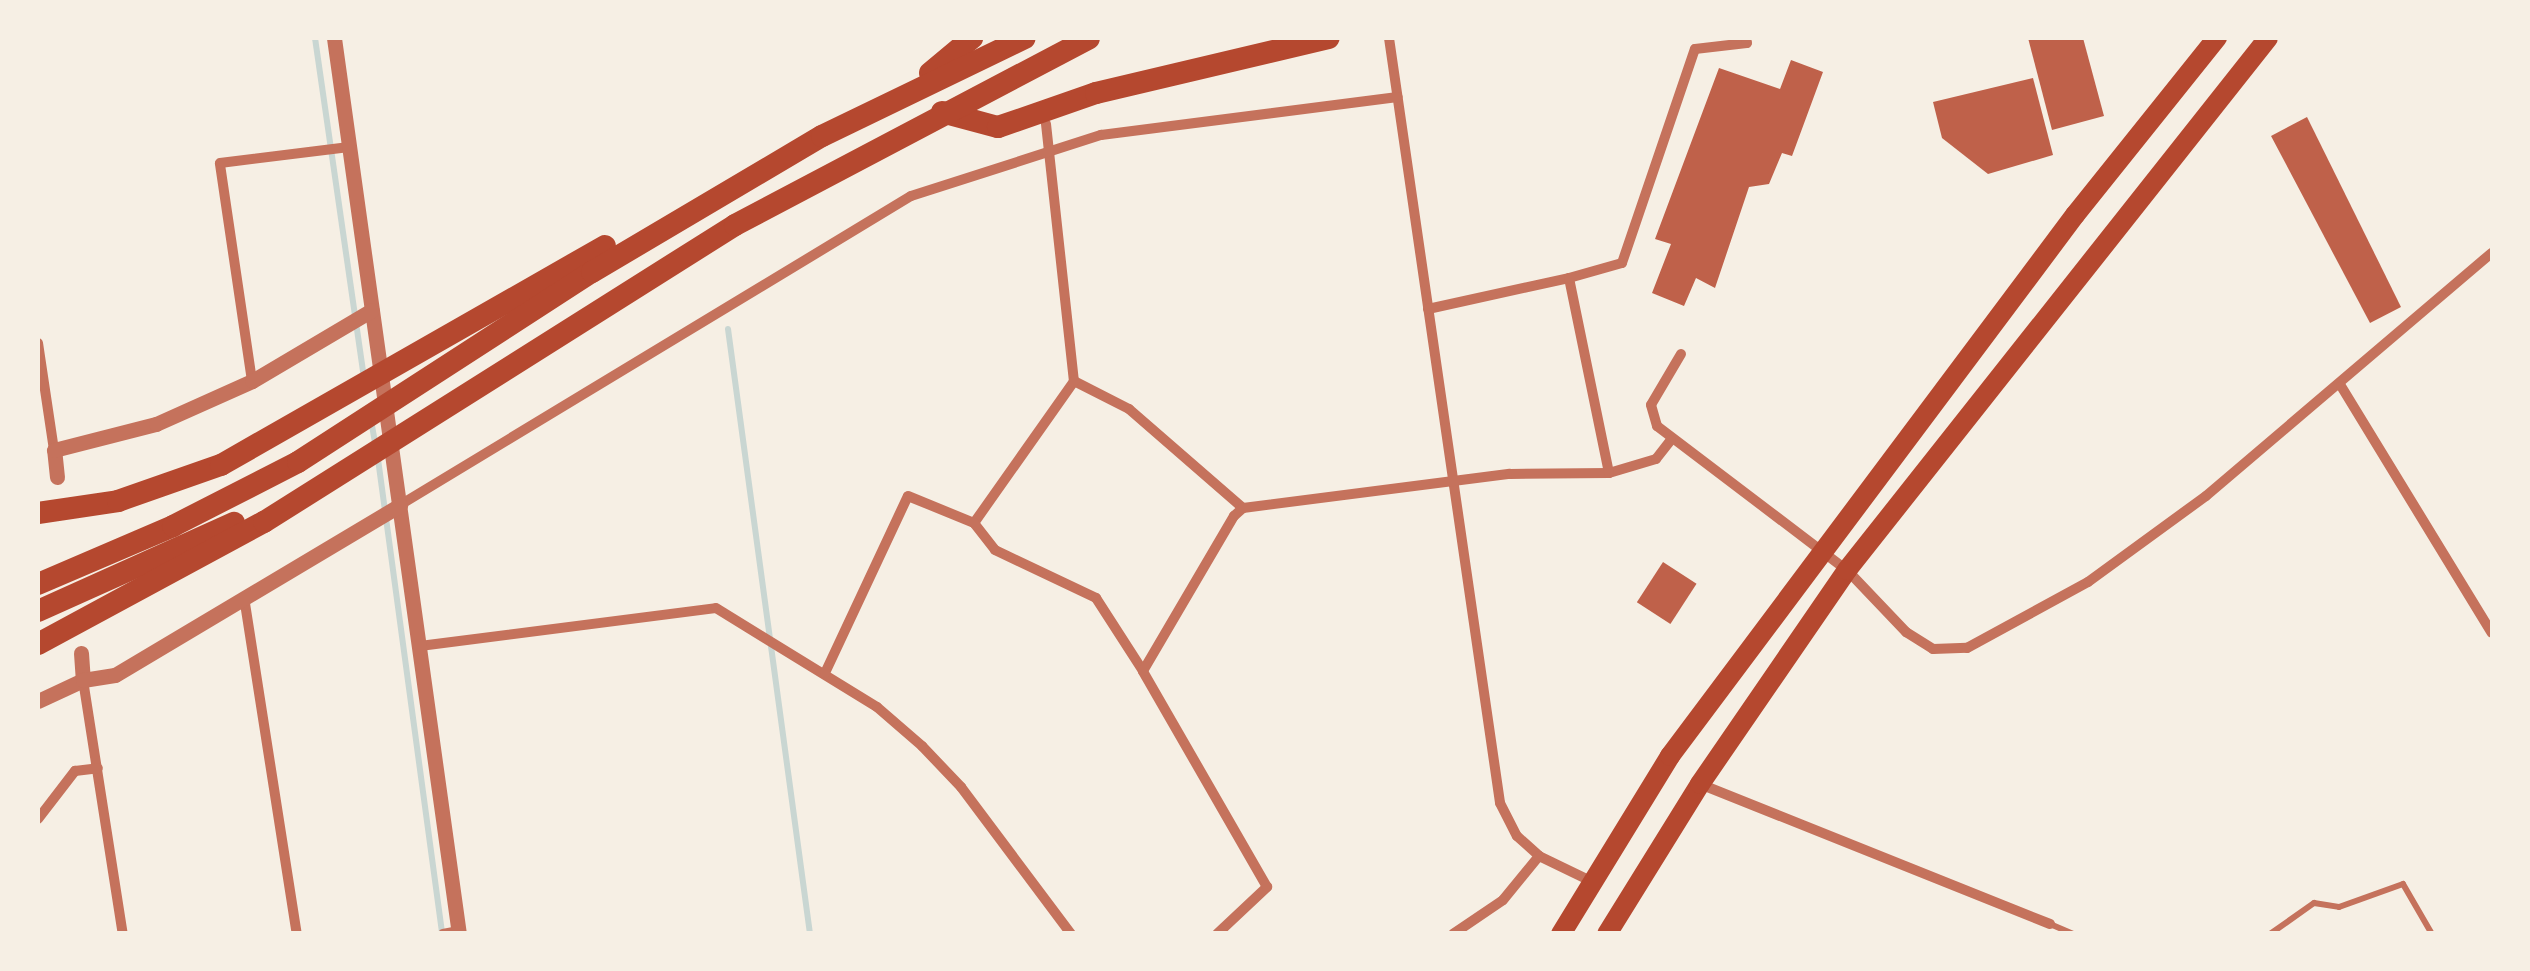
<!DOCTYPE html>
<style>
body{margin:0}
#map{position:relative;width:2530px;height:971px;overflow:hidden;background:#f6efe4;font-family:Helvetica,sans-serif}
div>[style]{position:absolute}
.stream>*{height:6px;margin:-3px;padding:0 3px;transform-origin:3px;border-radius:3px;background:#c9d6d2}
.building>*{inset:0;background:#bf614a;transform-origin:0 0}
.service>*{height:6px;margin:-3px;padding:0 3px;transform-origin:3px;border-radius:3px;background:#c5725c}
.minor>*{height:10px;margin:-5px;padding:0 5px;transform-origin:5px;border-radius:5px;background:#c5725c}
.tertiary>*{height:15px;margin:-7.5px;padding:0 7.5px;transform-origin:7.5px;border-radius:7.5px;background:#c5725c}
.trunk>*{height:20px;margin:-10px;padding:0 10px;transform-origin:10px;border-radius:10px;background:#b5482f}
.motorway>*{height:22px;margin:-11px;padding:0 11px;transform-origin:11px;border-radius:11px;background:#b5482f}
span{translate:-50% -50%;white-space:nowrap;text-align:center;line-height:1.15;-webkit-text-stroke:8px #f6efe4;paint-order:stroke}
.frame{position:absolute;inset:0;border:40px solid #f6efe4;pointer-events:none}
</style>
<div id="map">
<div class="stream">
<div style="left:315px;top:38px;width:344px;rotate:81.8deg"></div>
<div style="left:728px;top:329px;width:611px;rotate:82.28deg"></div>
<div style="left:371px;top:420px;width:27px;rotate:80deg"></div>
<div style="left:378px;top:459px;width:479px;rotate:82.3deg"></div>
</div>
<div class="building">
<div style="clip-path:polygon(2028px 38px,2083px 38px,2104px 116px,2052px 130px)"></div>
<div style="clip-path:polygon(1791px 60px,1823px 72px,1792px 156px,1782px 153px,1769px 184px,1749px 187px,1715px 288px,1696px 278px,1684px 306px,1652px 293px,1671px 244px,1655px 239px,1719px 68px,1780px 89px)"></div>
<div style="clip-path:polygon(2033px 78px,2053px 155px,1988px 174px,1942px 138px,1933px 102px)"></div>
<div style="clip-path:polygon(2307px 117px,2401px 307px,2370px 323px,2271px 136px)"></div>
<div style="left:1663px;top:562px;width:40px;height:48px;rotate:33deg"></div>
</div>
<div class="service">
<div style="left:2050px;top:924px;width:26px;rotate:23deg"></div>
<div style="left:2270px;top:934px;width:54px;rotate:-35.2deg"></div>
<div style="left:2314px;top:903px;width:25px;rotate:9deg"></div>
<div style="left:2339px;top:907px;width:68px;rotate:-19.8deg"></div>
<div style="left:2403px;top:884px;width:58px;rotate:59.9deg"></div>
</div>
<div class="minor">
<div style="left:1389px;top:38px;width:773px;rotate:81.74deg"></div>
<div style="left:1500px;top:803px;width:37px;rotate:63deg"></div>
<div style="left:1517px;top:836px;width:30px;rotate:42deg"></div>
<div style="left:1539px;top:856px;width:58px;rotate:25.7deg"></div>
<div style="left:1046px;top:124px;width:259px;rotate:83.8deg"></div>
<div style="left:1074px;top:381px;width:62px;rotate:27deg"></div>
<div style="left:1129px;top:409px;width:151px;rotate:41deg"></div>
<div style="left:1428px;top:309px;width:144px;rotate:-12.4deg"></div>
<div style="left:38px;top:343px;width:108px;rotate:81.5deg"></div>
<div style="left:1681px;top:354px;width:59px;rotate:120.5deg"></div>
<div style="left:1651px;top:405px;width:22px;rotate:74deg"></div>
<div style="left:1657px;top:426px;width:238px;rotate:37.2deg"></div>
<div style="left:1847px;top:570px;width:86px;rotate:46.4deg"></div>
<div style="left:1906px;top:632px;width:32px;rotate:32deg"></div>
<div style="left:1933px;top:649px;width:34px;rotate:-2deg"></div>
<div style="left:1967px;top:648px;width:138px;rotate:-28.6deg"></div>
<div style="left:2088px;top:582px;width:146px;rotate:-36.1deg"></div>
<div style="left:2206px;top:496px;width:375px;rotate:-40.4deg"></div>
<div style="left:252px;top:381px;width:220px;rotate:-98.4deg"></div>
<div style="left:220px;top:163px;width:130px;rotate:-7.1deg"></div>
<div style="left:2341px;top:386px;width:289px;rotate:58.6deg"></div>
<div style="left:1609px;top:473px;width:49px;rotate:-16.6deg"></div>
<div style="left:1656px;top:459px;width:24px;rotate:-52deg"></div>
<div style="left:400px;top:505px;width:597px;rotate:-31.16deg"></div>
<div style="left:911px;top:196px;width:200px;rotate:-17.8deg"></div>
<div style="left:1101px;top:135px;width:299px;rotate:-7.3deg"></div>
<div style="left:974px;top:523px;width:174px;rotate:-54.8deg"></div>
<div style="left:244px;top:597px;width:341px;rotate:81.1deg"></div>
<div style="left:420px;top:646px;width:298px;rotate:-7.3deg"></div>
<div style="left:716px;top:608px;width:189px;rotate:31.6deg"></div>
<div style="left:877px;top:707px;width:60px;rotate:40.9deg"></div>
<div style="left:922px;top:746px;width:57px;rotate:46.4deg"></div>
<div style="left:961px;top:787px;width:184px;rotate:53.2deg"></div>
<div style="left:825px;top:673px;width:195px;rotate:-64.9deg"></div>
<div style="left:908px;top:496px;width:71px;rotate:22.2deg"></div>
<div style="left:974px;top:523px;width:34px;rotate:52deg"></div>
<div style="left:995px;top:550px;width:112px;rotate:25.4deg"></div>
<div style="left:1096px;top:598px;width:87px;rotate:57.2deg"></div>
<div style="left:83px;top:680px;width:257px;rotate:81.1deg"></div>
<div style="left:1700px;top:784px;width:377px;rotate:21.8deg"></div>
<div style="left:38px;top:819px;width:61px;rotate:-52.4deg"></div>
<div style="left:75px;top:771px;width:23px;rotate:-7deg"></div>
<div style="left:443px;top:934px;width:16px;rotate:-11deg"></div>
<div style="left:1217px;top:934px;width:69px;rotate:-43.2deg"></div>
<div style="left:1267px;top:887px;width:249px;rotate:-119.9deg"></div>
<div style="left:1143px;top:671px;width:180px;rotate:-59.6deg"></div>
<div style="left:1234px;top:516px;width:12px;rotate:-42deg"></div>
<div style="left:1243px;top:508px;width:269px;rotate:-7.3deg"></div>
<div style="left:1510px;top:474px;width:99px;rotate:-0.6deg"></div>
<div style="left:1609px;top:473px;width:199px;rotate:-101.6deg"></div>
<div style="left:1569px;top:278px;width:55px;rotate:-15.8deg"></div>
<div style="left:1622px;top:263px;width:226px;rotate:-71.2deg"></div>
<div style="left:1695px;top:49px;width:52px;rotate:-6.6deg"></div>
<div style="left:1747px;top:43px;width:5px;rotate:-101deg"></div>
<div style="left:1453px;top:934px;width:60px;rotate:-34.2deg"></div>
<div style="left:1503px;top:900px;width:57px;rotate:-50.7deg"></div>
</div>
<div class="tertiary">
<div style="left:334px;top:38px;width:905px;rotate:82.06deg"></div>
<div style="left:57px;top:477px;width:27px;rotate:-96deg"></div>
<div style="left:54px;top:450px;width:105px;rotate:-14.3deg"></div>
<div style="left:156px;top:424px;width:105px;rotate:-24.1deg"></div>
<div style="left:252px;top:381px;width:139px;rotate:-30.6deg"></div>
<div style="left:81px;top:653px;width:27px;rotate:86deg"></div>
<div style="left:38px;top:701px;width:50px;rotate:-25deg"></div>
<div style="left:83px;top:680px;width:32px;rotate:-9deg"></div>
<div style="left:115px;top:675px;width:332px;rotate:-30.8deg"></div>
</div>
<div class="trunk">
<div style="left:1561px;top:934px;width:209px;rotate:-58.5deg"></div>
<div style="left:1670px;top:756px;width:676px;rotate:-53.18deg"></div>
<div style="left:2075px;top:215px;width:227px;rotate:-51.3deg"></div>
<div style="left:1607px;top:934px;width:176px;rotate:-58.2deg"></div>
<div style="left:1700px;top:784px;width:260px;rotate:-55.5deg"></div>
<div style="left:1847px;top:570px;width:678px;rotate:-51.64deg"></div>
</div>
<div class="motorway">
<div style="left:930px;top:73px;width:55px;rotate:-39.8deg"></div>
<div style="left:942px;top:112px;width:58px;rotate:15deg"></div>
<div style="left:998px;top:127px;width:104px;rotate:-19.1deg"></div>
<div style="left:1096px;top:93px;width:239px;rotate:-13.3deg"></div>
<div style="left:38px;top:513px;width:81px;rotate:-8.5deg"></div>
<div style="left:118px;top:501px;width:109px;rotate:-19.3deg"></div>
<div style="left:221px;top:465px;width:442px;rotate:-29.7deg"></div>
<div style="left:38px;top:584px;width:147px;rotate:-23.2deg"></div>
<div style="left:173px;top:526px;width:140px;rotate:-27.1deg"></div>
<div style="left:298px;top:462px;width:350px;rotate:-32.9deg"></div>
<div style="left:592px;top:272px;width:267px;rotate:-30.6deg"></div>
<div style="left:822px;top:136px;width:225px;rotate:-25.8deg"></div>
<div style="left:38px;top:611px;width:215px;rotate:-24.2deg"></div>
<div style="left:38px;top:644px;width:257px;rotate:-28.4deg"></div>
<div style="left:264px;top:522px;width:557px;rotate:-32.23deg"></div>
<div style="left:735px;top:225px;width:400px;rotate:-27.8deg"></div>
</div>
<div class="frame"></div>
</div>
